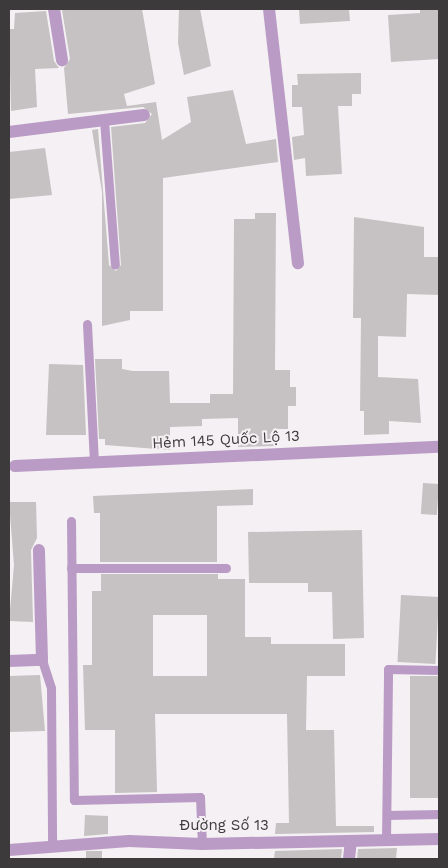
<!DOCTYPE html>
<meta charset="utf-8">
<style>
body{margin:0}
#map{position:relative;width:448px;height:868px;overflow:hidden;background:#f4f0f3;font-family:"Work Sans",sans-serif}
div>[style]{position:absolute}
.building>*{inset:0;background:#c6c2c3;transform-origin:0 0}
.service>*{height:9px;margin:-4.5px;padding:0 4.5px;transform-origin:4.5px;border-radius:4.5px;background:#ba9bc5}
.minor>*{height:12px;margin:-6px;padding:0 6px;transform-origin:6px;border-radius:6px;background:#ba9bc5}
span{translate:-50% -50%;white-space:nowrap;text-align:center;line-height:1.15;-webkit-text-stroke:4px #f4f0f3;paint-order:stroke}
.street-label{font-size:15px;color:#3c3a3b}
.frame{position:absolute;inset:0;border:10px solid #3c3a3b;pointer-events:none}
</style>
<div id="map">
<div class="building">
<div style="clip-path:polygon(142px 9px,155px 84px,124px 94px,127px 106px,156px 102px,162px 140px,191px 122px,187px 97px,233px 90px,246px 144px,276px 139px,278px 162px,163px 178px,163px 311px,130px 311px,130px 320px,102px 326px,102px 192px,92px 130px,98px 129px,109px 265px,116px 271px,121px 265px,111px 127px,145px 123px,152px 114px,143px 107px,68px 114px,64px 68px,70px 59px,62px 10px)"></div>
<div style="clip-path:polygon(179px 9px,200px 9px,211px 66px,184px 75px,178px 43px)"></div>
<div style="clip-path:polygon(299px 9px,349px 9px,350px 21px,300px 24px)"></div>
<div style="clip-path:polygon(420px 9px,439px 9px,439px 59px,391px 62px,388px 15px,420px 13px)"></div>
<div style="clip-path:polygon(46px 11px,54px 61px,59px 68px,35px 69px,37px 107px,11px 111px,9px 29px,14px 29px,15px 13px)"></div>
<div style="clip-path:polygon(361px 73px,361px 94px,352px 94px,352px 106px,338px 106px,342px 174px,306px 176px,305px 158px,294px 160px,292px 137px,304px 135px,302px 107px,292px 107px,292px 85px,298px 85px,297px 74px)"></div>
<div style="clip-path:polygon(45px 148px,52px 195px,9px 199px,9px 152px)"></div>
<div style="clip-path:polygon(255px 213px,276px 213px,275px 370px,290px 370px,290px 387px,296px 387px,296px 406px,288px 406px,288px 429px,276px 429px,276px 446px,238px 447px,238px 418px,202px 419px,202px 426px,170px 427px,170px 450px,105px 445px,105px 439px,99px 439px,95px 359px,122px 359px,122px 369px,133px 371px,169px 371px,170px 403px,210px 403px,210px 394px,233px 394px,234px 219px,255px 219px)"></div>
<div style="clip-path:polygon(354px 217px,424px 227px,424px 257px,439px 257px,439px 295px,407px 294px,406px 337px,378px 336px,378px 377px,418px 379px,421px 423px,389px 421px,389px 434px,364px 435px,364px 411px,360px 411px,361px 318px,353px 318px)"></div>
<div style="clip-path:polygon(49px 364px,83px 365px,86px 435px,46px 435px)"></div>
<div style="left:423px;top:483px;width:16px;height:31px;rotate:4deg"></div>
<div style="clip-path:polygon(253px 489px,253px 505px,217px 506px,217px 562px,100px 562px,100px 513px,94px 513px,93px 496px)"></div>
<div style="clip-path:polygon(9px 502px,36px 502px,37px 538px,31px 550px,33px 622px,9px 621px,14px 565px)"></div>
<div style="clip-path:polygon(362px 530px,364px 638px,333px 639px,332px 592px,308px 592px,308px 583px,249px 583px,248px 532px)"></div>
<div style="clip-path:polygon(evenodd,101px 574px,218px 574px,218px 579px,245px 579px,245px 637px,271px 637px,271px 644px,345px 644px,345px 676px,307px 676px,306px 730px,334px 730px,336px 826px,374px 826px,374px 832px,275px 834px,276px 823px,289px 823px,287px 714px,155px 714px,157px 792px,115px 793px,115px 730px,85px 730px,83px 665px,92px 665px,92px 591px,101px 591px,101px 574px,153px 615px,207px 615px,207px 676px,153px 676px,153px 615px)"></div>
<div style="left:401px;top:595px;width:38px;height:67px;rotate:3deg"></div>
<div style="clip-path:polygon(40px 675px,45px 731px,9px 732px,9px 676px)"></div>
<div style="left:410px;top:676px;width:29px;height:122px"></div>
<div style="clip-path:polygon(85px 815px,108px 816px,108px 834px,84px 836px)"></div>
<div style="clip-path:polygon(397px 848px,396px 859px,357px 859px,358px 849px)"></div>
<div style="clip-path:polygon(342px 849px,341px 859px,274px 859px,275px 851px)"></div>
<div style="left:102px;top:851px;width:8px;height:16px;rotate:90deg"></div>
</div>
<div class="service">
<div style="left:104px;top:120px;width:145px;rotate:85.7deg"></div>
<div style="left:87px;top:324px;width:139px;rotate:87.1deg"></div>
<div style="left:71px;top:521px;width:279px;rotate:89.4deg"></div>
<div style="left:74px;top:800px;width:126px;rotate:-1.4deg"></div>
<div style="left:200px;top:797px;width:47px;rotate:87.6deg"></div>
<div style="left:71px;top:568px;width:155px"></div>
<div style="left:42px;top:660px;width:29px;rotate:72deg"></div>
<div style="left:51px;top:688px;width:159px;rotate:89.6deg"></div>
<div style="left:387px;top:815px;width:52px;rotate:-1.1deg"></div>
<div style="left:386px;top:840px;width:171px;rotate:-89.3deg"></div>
<div style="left:388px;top:669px;width:51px;rotate:1.1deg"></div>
</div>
<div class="minor">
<div style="left:54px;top:9px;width:52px;rotate:81.1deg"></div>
<div style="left:269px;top:9px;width:256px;rotate:83.5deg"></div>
<div style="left:9px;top:132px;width:136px;rotate:-7.2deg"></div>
<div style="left:15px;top:466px;width:424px;rotate:-2.6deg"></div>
<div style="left:9px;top:661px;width:33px;rotate:-2deg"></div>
<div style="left:42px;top:660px;width:110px;rotate:-91.6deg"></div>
<div style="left:9px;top:850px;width:120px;rotate:-4.3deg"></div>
<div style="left:129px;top:841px;width:73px;rotate:2.4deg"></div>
<div style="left:202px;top:844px;width:237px;rotate:-1.2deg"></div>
<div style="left:349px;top:859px;width:18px;rotate:-84deg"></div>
</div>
<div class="street-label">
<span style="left:226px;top:440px;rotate:-3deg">Hẻm 145 Quốc Lộ 13</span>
<span style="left:224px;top:826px">Đường Số 13</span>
</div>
<div class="frame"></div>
</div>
